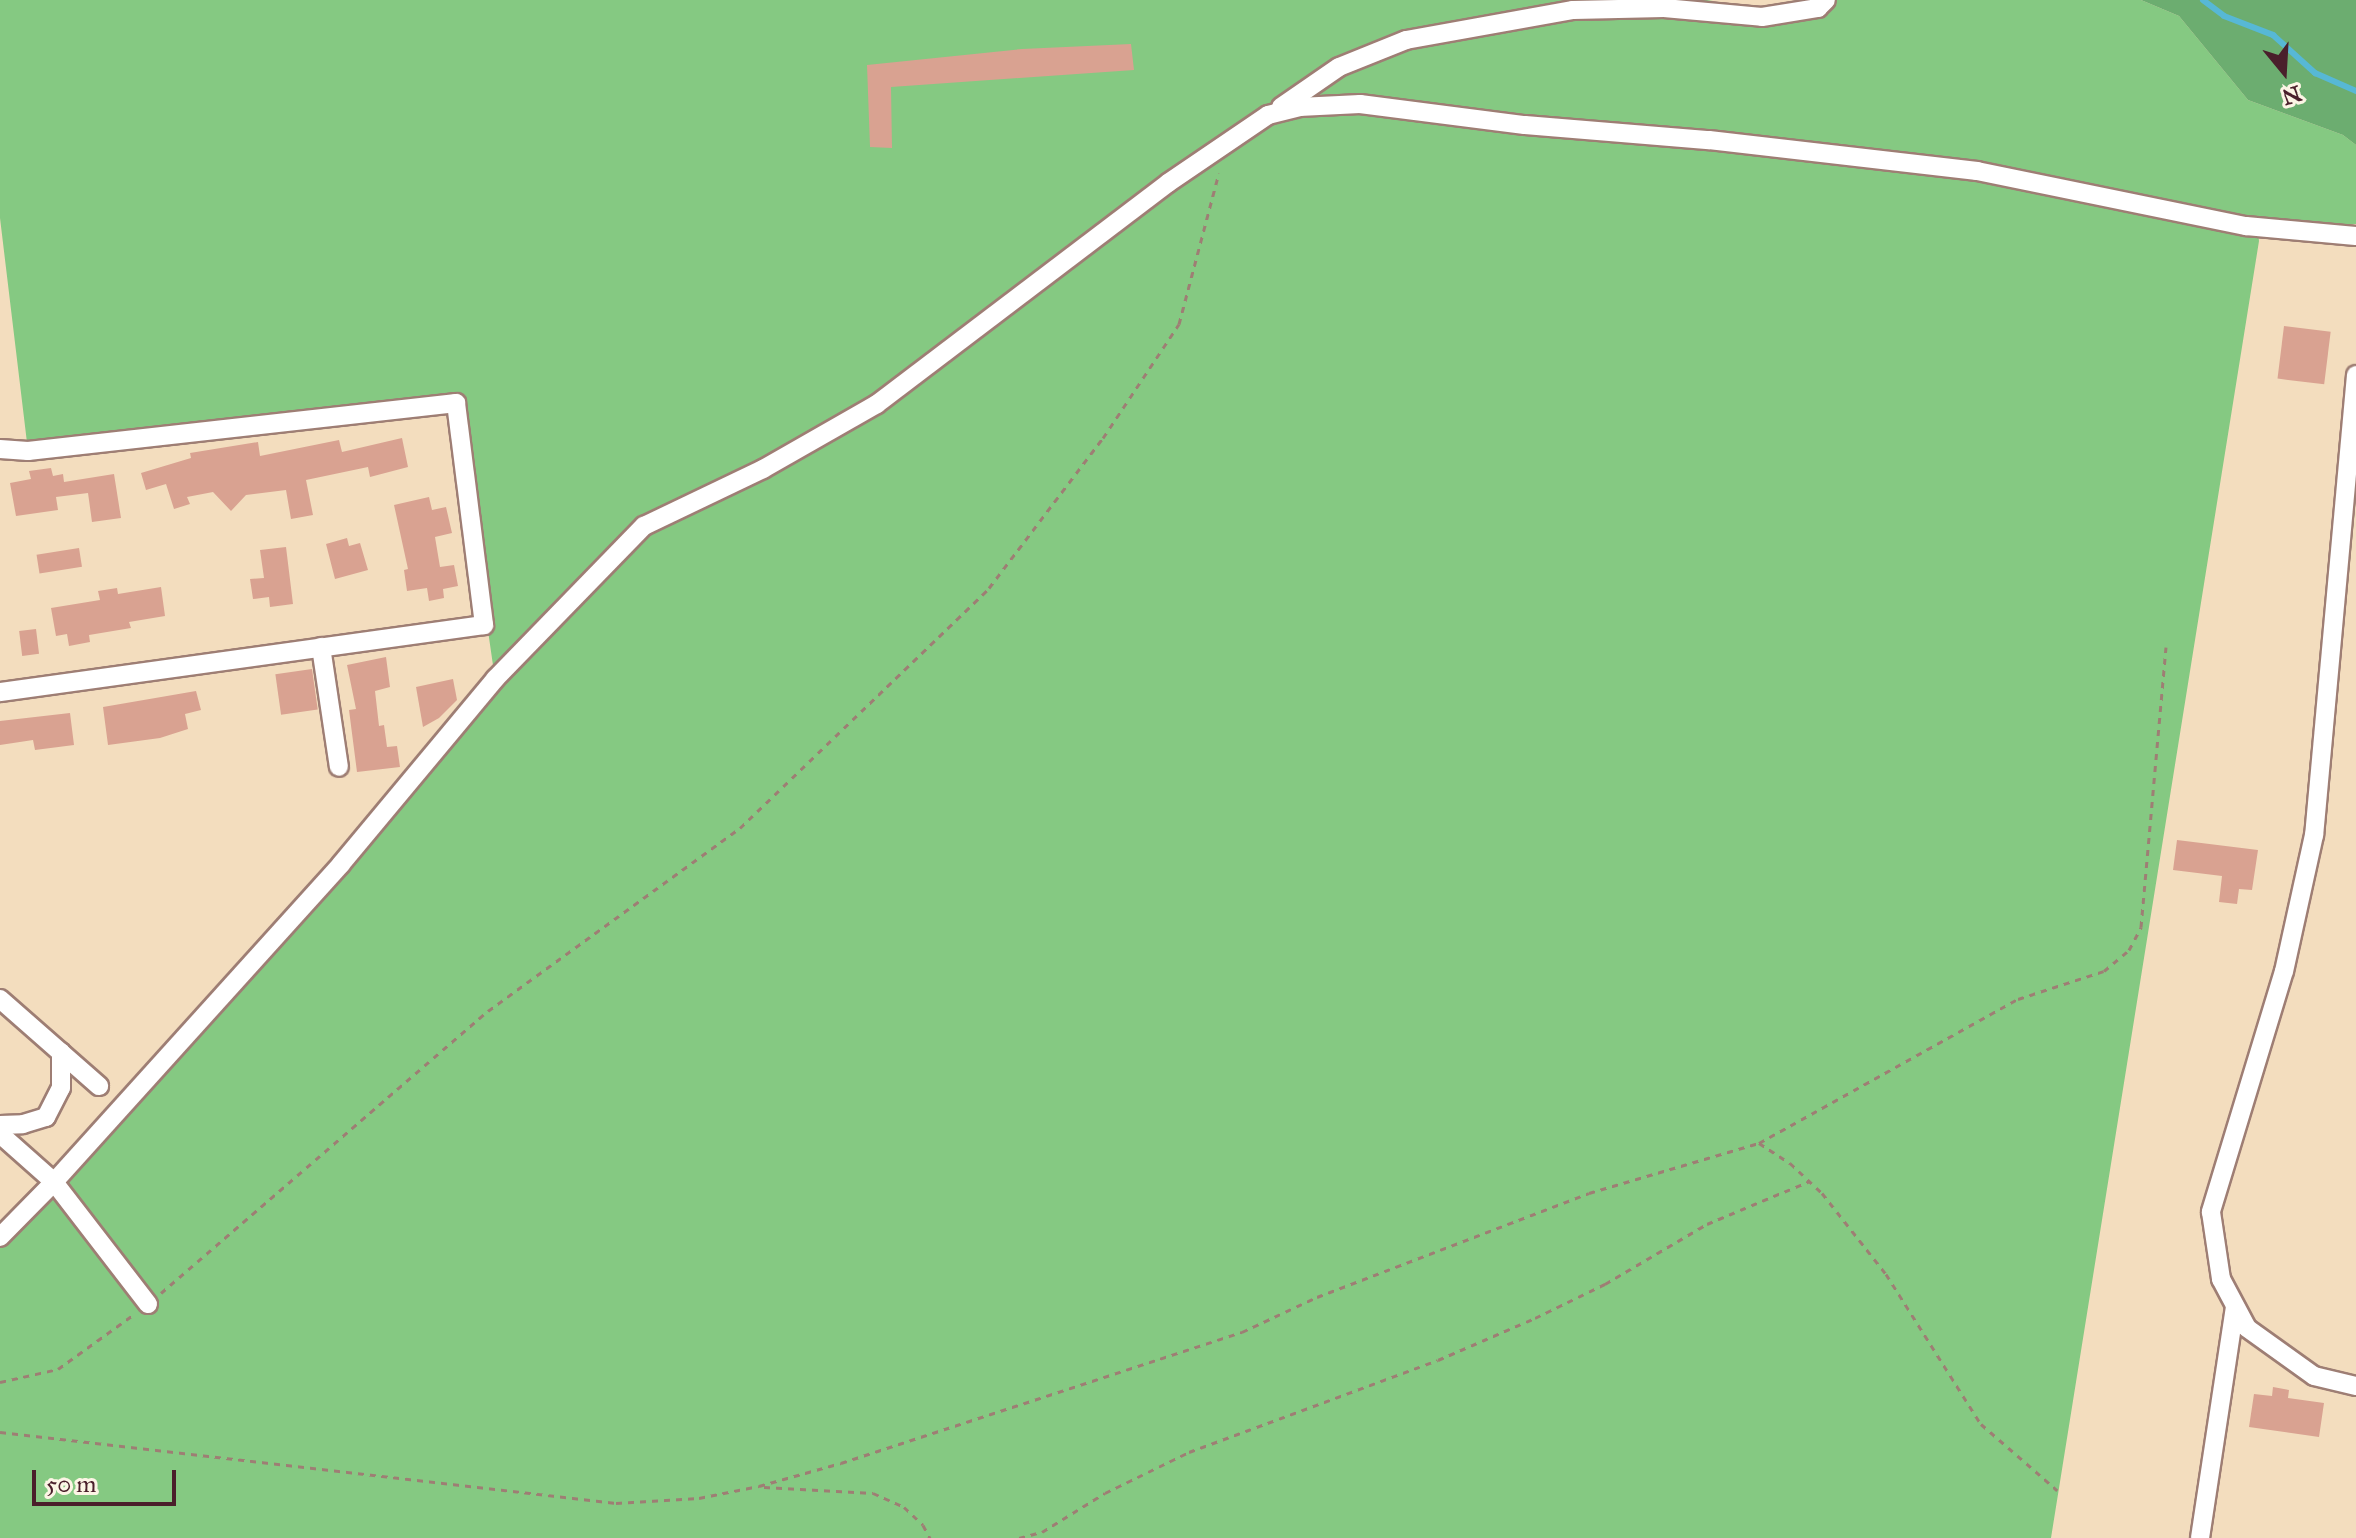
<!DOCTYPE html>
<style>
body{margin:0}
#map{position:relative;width:2356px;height:1538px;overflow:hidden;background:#f3ddbe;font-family:"IM FELL Great Primer",serif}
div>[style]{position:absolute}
.green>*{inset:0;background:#85c982}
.forest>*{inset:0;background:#6cad70}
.stream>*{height:6px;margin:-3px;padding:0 3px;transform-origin:3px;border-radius:3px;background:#57b8d5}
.building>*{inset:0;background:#d9a291;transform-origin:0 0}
.path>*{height:3px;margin-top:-1.5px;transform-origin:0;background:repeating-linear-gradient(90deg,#9e7e74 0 6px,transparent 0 12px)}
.roads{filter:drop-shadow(2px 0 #9e7e74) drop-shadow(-2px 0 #9e7e74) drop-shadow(0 2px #9e7e74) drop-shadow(0 -2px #9e7e74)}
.street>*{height:18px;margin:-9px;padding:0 9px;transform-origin:9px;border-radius:9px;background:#fff}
span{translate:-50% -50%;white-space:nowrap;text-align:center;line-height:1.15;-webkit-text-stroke:6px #fcf5e5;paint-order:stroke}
.north{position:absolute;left:2244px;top:32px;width:80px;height:80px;-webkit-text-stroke:6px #fcf5e5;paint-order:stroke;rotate:162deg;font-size:22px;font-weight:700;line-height:32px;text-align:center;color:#4a1f2b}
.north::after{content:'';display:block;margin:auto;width:28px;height:36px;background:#4a1f2b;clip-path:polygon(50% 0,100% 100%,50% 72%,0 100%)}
.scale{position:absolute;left:32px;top:1470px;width:144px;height:36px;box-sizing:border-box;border:4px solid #4a1f2b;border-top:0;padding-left:10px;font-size:24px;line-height:28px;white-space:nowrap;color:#4a1f2b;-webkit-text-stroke:6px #fcf5e5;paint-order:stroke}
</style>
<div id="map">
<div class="green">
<div style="clip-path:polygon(0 0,1713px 0,1668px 7px,1750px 21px,1824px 16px,1835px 0,2141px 0,2179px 16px,2248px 100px,2343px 135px,2356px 145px,2356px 224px,2257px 225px,2259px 241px,2051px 1538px,0 1538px,0 1237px,495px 679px,455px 403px,28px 451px,0 218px)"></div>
</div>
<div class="forest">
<div style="clip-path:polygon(2141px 0,2356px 0,2356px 145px,2343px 135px,2248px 100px,2179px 16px)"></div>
</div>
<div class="stream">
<div style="left:2203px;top:0;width:26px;rotate:37deg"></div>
<div style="left:2224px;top:16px;width:53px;rotate:21.2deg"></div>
<div style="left:2273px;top:35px;width:57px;rotate:42.1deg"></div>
<div style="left:2315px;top:73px;width:45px;rotate:23.7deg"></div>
</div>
<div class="building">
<div style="clip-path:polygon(1131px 44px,1134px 70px,891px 87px,892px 148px,870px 147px,867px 65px,1022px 49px)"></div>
<div style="left:2284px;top:326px;width:47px;height:53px;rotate:7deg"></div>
<div style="clip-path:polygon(402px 438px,408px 467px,370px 477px,368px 467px,306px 480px,313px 515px,291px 519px,286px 490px,246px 495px,231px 511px,213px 492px,187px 497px,190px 504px,174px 509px,166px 484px,146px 490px,141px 473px,191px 458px,190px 453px,258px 442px,260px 456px,339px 440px,342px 452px)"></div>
<div style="clip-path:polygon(51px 468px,53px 476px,63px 474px,64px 482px,114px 474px,121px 518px,92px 522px,88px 493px,56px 497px,58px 510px,16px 516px,10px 483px,31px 479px,29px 471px)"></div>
<div style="clip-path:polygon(429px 497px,432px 510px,446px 507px,452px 533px,435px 537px,440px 567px,454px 565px,458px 586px,443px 589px,444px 598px,429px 601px,427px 588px,407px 591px,404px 570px,408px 569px,394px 505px)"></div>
<div style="clip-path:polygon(347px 538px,349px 546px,360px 543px,368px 570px,335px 579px,326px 544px)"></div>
<div style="clip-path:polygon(286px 547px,293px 604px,270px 607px,269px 597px,253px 599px,250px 579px,264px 578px,260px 550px)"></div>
<div style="left:79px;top:548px;width:19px;height:43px;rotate:81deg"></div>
<div style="clip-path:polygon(161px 587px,165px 616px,129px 622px,131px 628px,89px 635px,90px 642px,69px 646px,67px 634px,56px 636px,51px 608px,100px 600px,98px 591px,117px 588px,118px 594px)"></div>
<div style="left:36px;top:629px;width:25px;height:17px;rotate:83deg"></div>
<div style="clip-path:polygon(386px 657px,390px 687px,375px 691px,379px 726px,384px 725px,387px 747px,397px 746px,400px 767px,357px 772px,349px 710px,356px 709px,347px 665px)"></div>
<div style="left:312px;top:669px;width:41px;height:37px;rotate:82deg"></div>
<div style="clip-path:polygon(453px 679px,457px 700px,439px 718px,423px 727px,416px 687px)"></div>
<div style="clip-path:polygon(196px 691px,201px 710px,185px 714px,188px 729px,160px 738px,108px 745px,103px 707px)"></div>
<div style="clip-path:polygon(70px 713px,74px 745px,35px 750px,33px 740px,0 745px,0 721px)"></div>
<div style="clip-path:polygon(2177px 840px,2258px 850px,2252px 890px,2239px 889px,2237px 904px,2219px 902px,2222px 876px,2173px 870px)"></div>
<div style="clip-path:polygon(2273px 1387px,2289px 1390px,2288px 1398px,2324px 1403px,2319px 1437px,2249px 1427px,2254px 1394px,2272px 1396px)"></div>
</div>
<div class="path">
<div style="left:1759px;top:1143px;width:37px;rotate:33deg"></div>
<div style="left:1790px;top:1163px;width:44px;rotate:43.2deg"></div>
<div style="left:1822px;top:1193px;width:103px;rotate:51.7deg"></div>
<div style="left:1886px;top:1274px;width:178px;rotate:57.7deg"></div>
<div style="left:1981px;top:1424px;width:101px;rotate:41deg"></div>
<div style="left:161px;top:1293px;width:432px;rotate:-40.8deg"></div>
<div style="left:488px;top:1011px;width:311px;rotate:-36deg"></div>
<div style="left:740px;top:828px;width:346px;rotate:-43.9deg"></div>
<div style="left:989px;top:588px;width:188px;rotate:-52.8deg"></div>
<div style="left:1103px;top:438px;width:137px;rotate:-56.3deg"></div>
<div style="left:1179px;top:324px;width:156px;rotate:-75.2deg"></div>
<div style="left:0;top:1382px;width:59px;rotate:-12.6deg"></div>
<div style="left:58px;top:1369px;width:92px;rotate:-35.8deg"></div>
<div style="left:0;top:1432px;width:620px;rotate:6.57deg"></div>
<div style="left:616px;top:1503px;width:83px;rotate:-3.4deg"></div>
<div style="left:699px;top:1498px;width:61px;rotate:-11.3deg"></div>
<div style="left:759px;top:1486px;width:85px;rotate:-15.7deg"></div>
<div style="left:841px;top:1463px;width:422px;rotate:-18.1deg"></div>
<div style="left:1242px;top:1332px;width:83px;rotate:-25deg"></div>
<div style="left:1317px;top:1297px;width:291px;rotate:-20.9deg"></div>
<div style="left:1589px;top:1193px;width:177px;rotate:-16.4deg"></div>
<div style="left:1759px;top:1143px;width:296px;rotate:-29.1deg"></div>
<div style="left:2018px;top:999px;width:90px;rotate:-18deg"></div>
<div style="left:2104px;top:971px;width:33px;rotate:-40deg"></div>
<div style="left:2129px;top:950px;width:26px;rotate:-62deg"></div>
<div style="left:2141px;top:927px;width:281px;rotate:-84.9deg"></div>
<div style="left:764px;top:1487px;width:109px;rotate:3.2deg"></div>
<div style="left:873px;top:1493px;width:34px;rotate:24deg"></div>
<div style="left:904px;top:1507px;width:26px;rotate:43deg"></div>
<div style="left:923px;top:1525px;width:15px;rotate:62deg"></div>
<div style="left:1019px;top:1538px;width:24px;rotate:-15deg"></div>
<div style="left:1042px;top:1532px;width:74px;rotate:-31.8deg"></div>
<div style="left:1105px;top:1493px;width:93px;rotate:-26deg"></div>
<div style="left:1189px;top:1452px;width:265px;rotate:-20.3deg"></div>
<div style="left:1438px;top:1360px;width:106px;rotate:-23.4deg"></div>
<div style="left:1535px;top:1318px;width:78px;rotate:-25.9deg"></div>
<div style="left:1605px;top:1284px;width:118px;rotate:-30.5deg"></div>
<div style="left:1707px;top:1224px;width:112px;rotate:-22.7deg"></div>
</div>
<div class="roads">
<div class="street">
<div style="left:1281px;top:107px;width:70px;rotate:-34.6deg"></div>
<div style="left:1339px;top:67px;width:72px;rotate:-21.9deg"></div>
<div style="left:1406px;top:40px;width:170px;rotate:-10.2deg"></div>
<div style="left:1573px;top:10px;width:91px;rotate:-1.3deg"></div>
<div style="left:1664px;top:8px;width:98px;rotate:5.2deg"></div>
<div style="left:1762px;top:17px;width:57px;rotate:-9.1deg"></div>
<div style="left:1818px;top:8px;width:11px;rotate:-45deg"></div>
<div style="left:2356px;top:375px;width:462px;rotate:95.2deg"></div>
<div style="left:2314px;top:835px;width:139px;rotate:102.4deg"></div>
<div style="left:2284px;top:971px;width:252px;rotate:106.9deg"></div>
<div style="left:2211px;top:1212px;width:68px;rotate:81.5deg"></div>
<div style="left:2221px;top:1279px;width:55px;rotate:62deg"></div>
<div style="left:2247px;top:1328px;width:82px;rotate:35.6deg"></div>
<div style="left:2314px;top:1376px;width:43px;rotate:13.4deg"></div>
<div style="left:0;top:449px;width:28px;rotate:4deg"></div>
<div style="left:28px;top:451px;width:431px;rotate:-6.4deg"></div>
<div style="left:456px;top:403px;width:224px;rotate:82.8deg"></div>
<div style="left:484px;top:625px;width:489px;rotate:172.1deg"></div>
<div style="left:321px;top:647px;width:121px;rotate:81.5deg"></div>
<div style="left:0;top:999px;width:132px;rotate:41.3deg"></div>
<div style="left:0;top:1125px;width:23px;rotate:-2deg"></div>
<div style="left:23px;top:1124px;width:24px;rotate:-17deg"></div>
<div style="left:46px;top:1117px;width:33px;rotate:-63deg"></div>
<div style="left:61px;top:1088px;width:36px;rotate:-90deg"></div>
<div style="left:0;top:1134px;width:72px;rotate:41.6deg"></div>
<div style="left:54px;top:1182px;width:154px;rotate:52.4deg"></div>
<div style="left:0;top:1237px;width:77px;rotate:-45.5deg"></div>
<div style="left:54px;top:1182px;width:428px;rotate:-47.9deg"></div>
<div style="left:341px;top:864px;width:241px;rotate:-50.2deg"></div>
<div style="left:495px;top:679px;width:214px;rotate:-45.8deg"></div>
<div style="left:644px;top:526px;width:132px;rotate:-25.6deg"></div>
<div style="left:763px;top:469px;width:131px;rotate:-29.7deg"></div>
<div style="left:877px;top:404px;width:365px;rotate:-37.2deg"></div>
<div style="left:1168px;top:183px;width:121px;rotate:-34.2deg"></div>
<div style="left:1268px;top:115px;width:32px;rotate:-14deg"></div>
<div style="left:1299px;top:107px;width:61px;rotate:-2.8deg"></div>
<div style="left:1360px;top:104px;width:166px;rotate:7.3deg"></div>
<div style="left:1525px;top:125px;width:185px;rotate:4.7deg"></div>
<div style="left:1709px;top:140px;width:270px;rotate:6.6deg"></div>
<div style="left:1977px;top:171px;width:275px;rotate:11.6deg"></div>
<div style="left:2246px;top:226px;width:110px;rotate:5.2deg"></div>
<div style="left:2200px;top:1538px;width:234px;rotate:-81.4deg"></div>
</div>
</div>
<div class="north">N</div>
<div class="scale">50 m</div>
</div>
